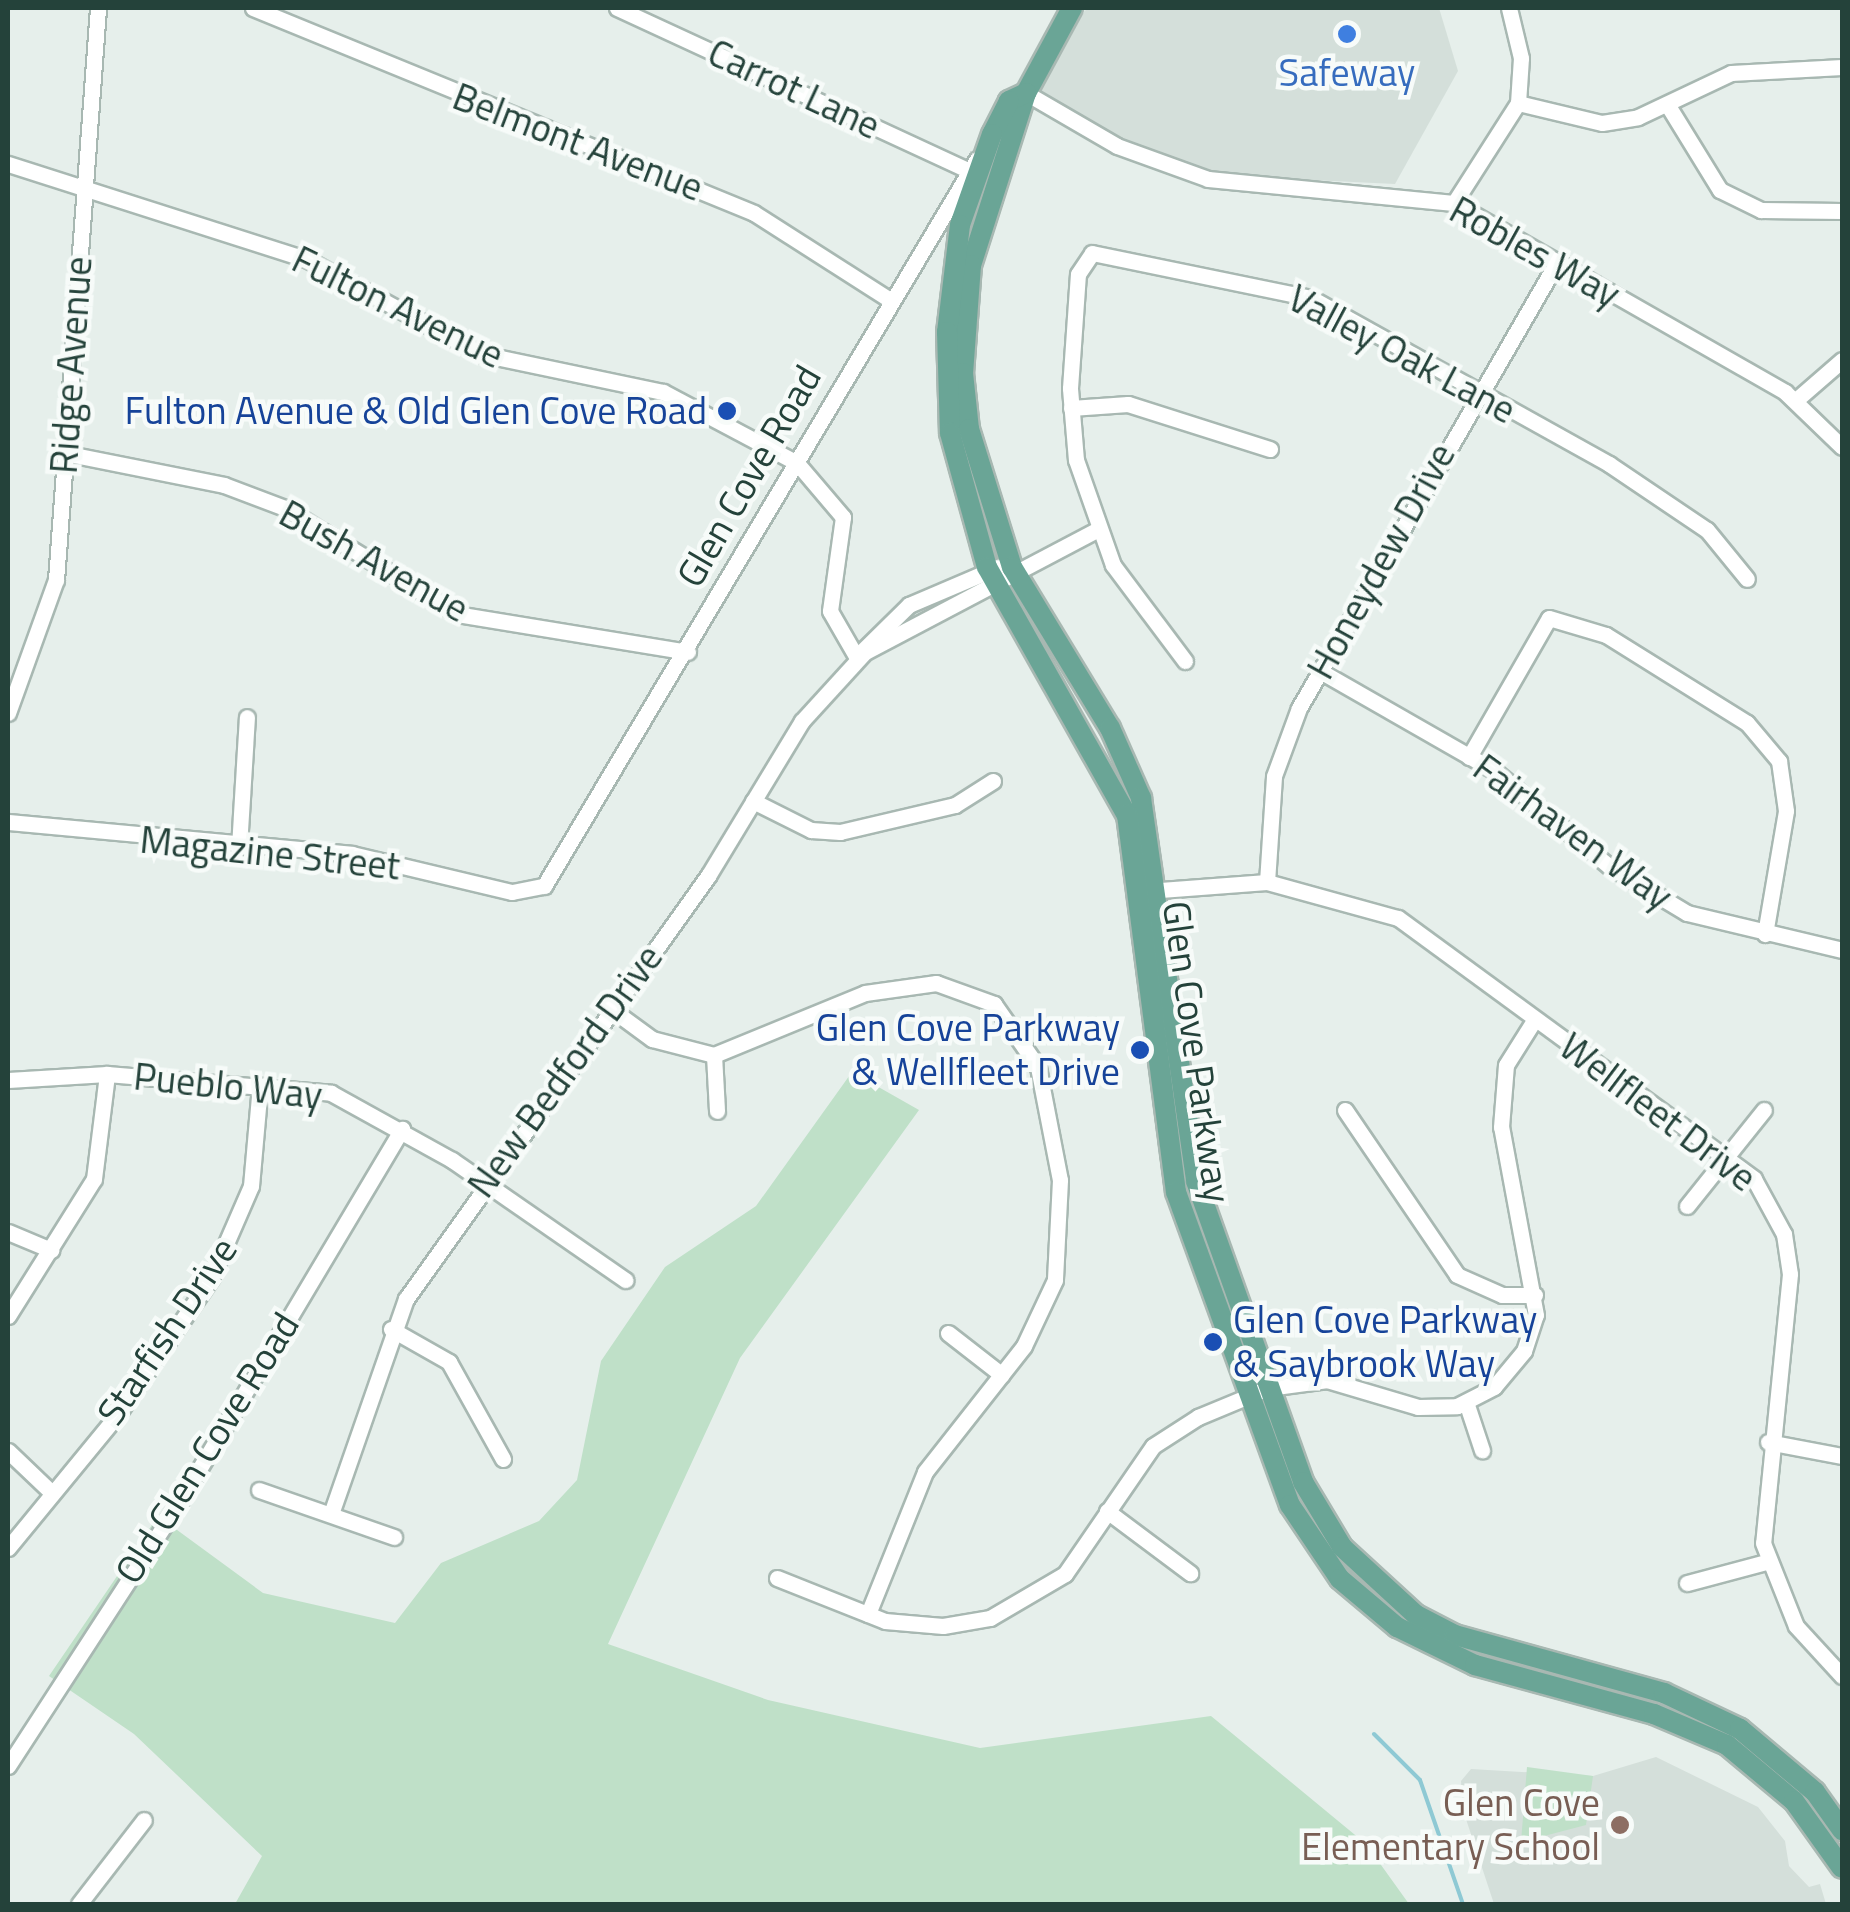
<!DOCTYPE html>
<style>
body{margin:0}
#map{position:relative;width:1850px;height:1912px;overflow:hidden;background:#e6efeb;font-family:"Titillium Web",sans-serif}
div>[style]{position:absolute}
.built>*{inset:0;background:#d4dfda}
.green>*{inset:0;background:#bfe0c8}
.stream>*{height:4px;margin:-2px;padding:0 2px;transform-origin:2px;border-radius:2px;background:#8ec9d4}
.roads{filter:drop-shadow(2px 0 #a8b8b2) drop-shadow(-2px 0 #a8b8b2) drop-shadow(0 2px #a8b8b2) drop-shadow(0 -2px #a8b8b2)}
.minor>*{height:15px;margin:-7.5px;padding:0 7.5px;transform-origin:7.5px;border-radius:7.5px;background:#fff}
.major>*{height:20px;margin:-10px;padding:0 10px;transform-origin:10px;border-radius:10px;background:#6aa596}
.dots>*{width:28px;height:28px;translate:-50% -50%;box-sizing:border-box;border:5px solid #f7fbf9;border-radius:50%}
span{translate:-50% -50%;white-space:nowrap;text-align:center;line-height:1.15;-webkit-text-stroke:9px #f7fbf9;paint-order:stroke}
.shop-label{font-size:38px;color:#366cbe}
.street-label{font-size:38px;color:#24423a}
.transit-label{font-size:38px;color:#164399}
.right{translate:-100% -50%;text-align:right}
.left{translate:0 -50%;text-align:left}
.education-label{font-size:38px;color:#785e54}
.frame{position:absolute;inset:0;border:10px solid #24423a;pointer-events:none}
</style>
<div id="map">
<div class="built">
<div style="clip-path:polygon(1087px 8px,1439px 8px,1458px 71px,1395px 184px,1207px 175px,1134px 148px,1035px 87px)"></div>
<div style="clip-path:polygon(1656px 1757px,1758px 1807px,1785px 1841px,1789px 1866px,1809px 1887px,1820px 1884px,1826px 1904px,1494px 1904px,1463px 1810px,1461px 1781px,1471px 1769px,1593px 1776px)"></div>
</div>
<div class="green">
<div style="clip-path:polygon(852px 1072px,919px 1110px,740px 1358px,608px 1644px,768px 1700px,980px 1748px,1211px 1716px,1366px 1844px,1409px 1904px,235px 1904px,262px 1856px,134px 1734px,49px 1676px,158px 1516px,263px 1593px,395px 1623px,441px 1563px,539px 1521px,577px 1480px,601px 1361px,665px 1267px,756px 1206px)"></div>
<div style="clip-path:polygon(1527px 1767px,1593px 1776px,1586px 1825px,1521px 1842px)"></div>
</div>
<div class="stream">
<div style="left:1374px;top:1734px;width:65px;rotate:45deg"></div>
<div style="left:1420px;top:1780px;width:131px;rotate:70.9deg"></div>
</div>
<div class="roads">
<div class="minor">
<div style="left:253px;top:8px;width:541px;rotate:22.25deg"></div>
<div style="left:754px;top:213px;width:161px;rotate:32.6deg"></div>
<div style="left:617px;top:8px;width:388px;rotate:24.8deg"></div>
<div style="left:1026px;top:93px;width:105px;rotate:30.2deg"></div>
<div style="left:1117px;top:146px;width:97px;rotate:19.9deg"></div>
<div style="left:1208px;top:179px;width:247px;rotate:5.6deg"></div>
<div style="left:1454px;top:203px;width:381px;rotate:29.7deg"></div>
<div style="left:1785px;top:392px;width:79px;rotate:44deg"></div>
<div style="left:1518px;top:103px;width:86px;rotate:13.4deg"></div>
<div style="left:1602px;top:123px;width:36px;rotate:-9deg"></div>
<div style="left:1638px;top:117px;width:103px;rotate:-25.3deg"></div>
<div style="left:1731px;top:73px;width:111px;rotate:-3.1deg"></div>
<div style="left:1667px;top:104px;width:101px;rotate:58.4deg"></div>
<div style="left:1720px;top:190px;width:46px;rotate:26deg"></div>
<div style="left:1761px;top:210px;width:81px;rotate:0.7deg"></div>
<div style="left:8px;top:164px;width:315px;rotate:17.7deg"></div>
<div style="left:308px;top:260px;width:197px;rotate:28.5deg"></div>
<div style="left:481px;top:354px;width:186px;rotate:11.8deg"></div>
<div style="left:663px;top:392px;width:152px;rotate:27.9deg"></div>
<div style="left:797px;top:463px;width:71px;rotate:49.6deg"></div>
<div style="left:843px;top:517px;width:95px;rotate:97.9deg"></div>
<div style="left:830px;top:611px;width:54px;rotate:60.1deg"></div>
<div style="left:1454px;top:203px;width:119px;rotate:-57.4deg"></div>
<div style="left:1518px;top:103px;width:45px;rotate:-86.2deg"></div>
<div style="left:1521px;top:58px;width:51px;rotate:-103.5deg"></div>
<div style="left:1796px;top:400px;width:61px;rotate:-41deg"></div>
<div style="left:1071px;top:408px;width:57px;rotate:-4deg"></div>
<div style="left:1128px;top:404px;width:149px;rotate:17.6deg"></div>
<div style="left:64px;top:453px;width:163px;rotate:11.3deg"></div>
<div style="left:224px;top:485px;width:65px;rotate:20.7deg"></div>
<div style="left:285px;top:508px;width:202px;rotate:31.6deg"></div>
<div style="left:457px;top:614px;width:234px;rotate:9.3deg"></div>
<div style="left:860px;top:653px;width:69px;rotate:-44.4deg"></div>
<div style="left:909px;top:605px;width:97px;rotate:-23.1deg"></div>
<div style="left:1185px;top:661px;width:120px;rotate:-126.9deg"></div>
<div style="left:1113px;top:565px;width:111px;rotate:-109.4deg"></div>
<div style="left:1076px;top:460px;width:72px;rotate:-94.8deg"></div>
<div style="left:1070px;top:388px;width:114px;rotate:-86deg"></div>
<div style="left:1078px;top:274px;width:25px;rotate:-56deg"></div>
<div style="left:1092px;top:253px;width:224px;rotate:11.6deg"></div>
<div style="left:1311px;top:298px;width:341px;rotate:29.1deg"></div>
<div style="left:1609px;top:464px;width:118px;rotate:34deg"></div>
<div style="left:1707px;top:530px;width:63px;rotate:50.8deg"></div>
<div style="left:1320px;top:671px;width:203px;rotate:29.8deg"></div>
<div style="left:1496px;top:772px;width:147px;rotate:39.8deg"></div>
<div style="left:1609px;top:866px;width:91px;rotate:31.1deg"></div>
<div style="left:1687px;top:913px;width:159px;rotate:13.4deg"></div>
<div style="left:8px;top:713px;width:141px;rotate:-70.2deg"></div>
<div style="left:56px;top:580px;width:574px;rotate:-85.8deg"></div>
<div style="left:1469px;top:757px;width:160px;rotate:-60.1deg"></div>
<div style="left:1549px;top:618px;width:59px;rotate:16.6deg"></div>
<div style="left:1606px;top:635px;width:166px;rotate:32deg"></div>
<div style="left:1747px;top:723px;width:50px;rotate:49.9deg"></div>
<div style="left:1779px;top:761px;width:50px;rotate:82deg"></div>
<div style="left:1786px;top:811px;width:125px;rotate:99.7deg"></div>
<div style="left:753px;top:801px;width:65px;rotate:26.6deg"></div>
<div style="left:811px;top:830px;width:29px;rotate:4deg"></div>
<div style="left:840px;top:832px;width:118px;rotate:-13.2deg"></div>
<div style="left:955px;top:805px;width:45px;rotate:-32.3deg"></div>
<div style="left:8px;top:822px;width:345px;rotate:5.3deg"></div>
<div style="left:352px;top:854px;width:164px;rotate:13.4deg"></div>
<div style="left:512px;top:892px;width:33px;rotate:-11deg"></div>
<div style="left:544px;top:886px;width:846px;rotate:-59.22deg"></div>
<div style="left:239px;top:847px;width:130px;rotate:-86.5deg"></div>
<div style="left:1267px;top:882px;width:106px;rotate:-86.2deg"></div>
<div style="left:1274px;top:776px;width:72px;rotate:-69.8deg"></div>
<div style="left:1299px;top:708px;width:515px;rotate:-59.95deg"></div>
<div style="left:1147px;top:891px;width:120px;rotate:-4.3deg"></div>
<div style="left:1267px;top:882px;width:136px;rotate:15.4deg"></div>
<div style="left:1398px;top:918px;width:441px;rotate:36.2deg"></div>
<div style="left:1754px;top:1179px;width:63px;rotate:61.4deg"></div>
<div style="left:1784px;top:1234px;width:40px;rotate:81.5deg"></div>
<div style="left:1790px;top:1274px;width:270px;rotate:95.7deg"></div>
<div style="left:1763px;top:1543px;width:89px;rotate:68.3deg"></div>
<div style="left:1796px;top:1626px;width:68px;rotate:47.4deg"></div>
<div style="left:607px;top:1006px;width:56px;rotate:36.3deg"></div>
<div style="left:652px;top:1039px;width:64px;rotate:14.5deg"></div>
<div style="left:714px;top:1055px;width:163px;rotate:-22.3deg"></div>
<div style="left:865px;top:993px;width:72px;rotate:-8deg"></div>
<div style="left:936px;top:983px;width:62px;rotate:19.9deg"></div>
<div style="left:994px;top:1004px;width:77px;rotate:55.1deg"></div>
<div style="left:1038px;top:1067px;width:115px;rotate:79deg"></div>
<div style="left:1060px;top:1180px;width:100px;rotate:92.9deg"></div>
<div style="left:1055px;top:1280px;width:73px;rotate:115.2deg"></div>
<div style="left:1024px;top:1346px;width:160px;rotate:128.2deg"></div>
<div style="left:925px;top:1472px;width:153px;rotate:111.9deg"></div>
<div style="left:714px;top:1055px;width:56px;rotate:86.9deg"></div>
<div style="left:8px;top:1080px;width:99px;rotate:-3.5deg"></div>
<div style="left:107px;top:1074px;width:225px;rotate:4.8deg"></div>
<div style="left:331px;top:1093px;width:138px;rotate:29deg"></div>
<div style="left:452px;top:1160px;width:211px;rotate:34.7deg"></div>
<div style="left:1345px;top:1110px;width:199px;rotate:55.8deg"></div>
<div style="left:1457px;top:1275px;width:49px;rotate:24deg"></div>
<div style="left:1502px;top:1295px;width:33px"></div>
<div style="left:1687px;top:1206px;width:123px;rotate:-51.3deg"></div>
<div style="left:8px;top:1232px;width:47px;rotate:22.7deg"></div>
<div style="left:8px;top:1316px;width:162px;rotate:-57.9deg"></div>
<div style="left:94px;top:1179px;width:106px;rotate:-82.9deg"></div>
<div style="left:391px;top:1329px;width:67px;rotate:29.6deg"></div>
<div style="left:449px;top:1362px;width:111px;rotate:60.9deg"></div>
<div style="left:948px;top:1333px;width:68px;rotate:37.9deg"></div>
<div style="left:1466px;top:1402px;width:51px;rotate:71.6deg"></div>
<div style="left:1768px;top:1442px;width:75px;rotate:10.7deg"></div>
<div style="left:8px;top:1451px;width:57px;rotate:43.6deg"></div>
<div style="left:259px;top:1490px;width:143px;rotate:19.2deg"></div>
<div style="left:1107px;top:1511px;width:104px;rotate:36.8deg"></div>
<div style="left:331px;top:1514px;width:228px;rotate:-70.8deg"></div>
<div style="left:406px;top:1299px;width:520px;rotate:-54.48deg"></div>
<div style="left:708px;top:876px;width:181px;rotate:-58.8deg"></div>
<div style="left:802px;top:721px;width:93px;rotate:-47.6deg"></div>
<div style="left:865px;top:652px;width:261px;rotate:-27.8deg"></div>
<div style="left:8px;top:1548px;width:173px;rotate:-50.6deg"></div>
<div style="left:118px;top:1414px;width:165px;rotate:-55.6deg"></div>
<div style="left:211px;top:1278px;width:100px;rotate:-66.5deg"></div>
<div style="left:251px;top:1186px;width:101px;rotate:-84.9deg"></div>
<div style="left:777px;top:1578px;width:116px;rotate:21.7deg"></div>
<div style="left:885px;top:1621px;width:58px;rotate:4.9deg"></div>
<div style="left:943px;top:1626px;width:48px;rotate:-9.7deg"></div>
<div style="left:990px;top:1618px;width:87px;rotate:-30.4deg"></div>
<div style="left:1065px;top:1574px;width:155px;rotate:-55.5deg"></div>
<div style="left:1153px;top:1446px;width:54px;rotate:-32.8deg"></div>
<div style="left:1198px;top:1417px;width:76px;rotate:-22.5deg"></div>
<div style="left:1268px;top:1388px;width:60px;rotate:-7.7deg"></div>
<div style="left:1327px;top:1380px;width:95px;rotate:16.5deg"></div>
<div style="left:1418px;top:1407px;width:39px;rotate:-1deg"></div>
<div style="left:1457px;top:1406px;width:42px;rotate:-27.2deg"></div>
<div style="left:1494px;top:1387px;width:47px;rotate:-50.2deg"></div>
<div style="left:1524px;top:1351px;width:38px;rotate:-72deg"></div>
<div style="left:1536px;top:1315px;width:191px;rotate:-100.5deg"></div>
<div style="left:1501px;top:1127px;width:62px;rotate:-85.4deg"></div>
<div style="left:1506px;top:1065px;width:54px;rotate:-57.8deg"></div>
<div style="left:1687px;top:1583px;width:82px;rotate:-14.9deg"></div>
<div style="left:8px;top:1766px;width:320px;rotate:-57deg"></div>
<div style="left:182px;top:1498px;width:430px;rotate:-59.2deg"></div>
<div style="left:79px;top:1904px;width:106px;rotate:-52.3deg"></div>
</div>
<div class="major">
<div style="left:1072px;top:8px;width:97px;rotate:118.4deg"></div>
<div style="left:1026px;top:93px;width:181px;rotate:107.7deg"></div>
<div style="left:971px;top:265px;width:108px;rotate:94.2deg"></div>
<div style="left:963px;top:373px;width:56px;rotate:83.9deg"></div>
<div style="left:969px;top:429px;width:145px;rotate:72.7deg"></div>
<div style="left:1012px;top:567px;width:188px;rotate:58.7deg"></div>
<div style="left:1110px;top:728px;width:77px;rotate:66.1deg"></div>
<div style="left:1141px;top:798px;width:387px;rotate:81.8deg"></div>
<div style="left:1196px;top:1181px;width:319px;rotate:70.4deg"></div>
<div style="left:1303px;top:1482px;width:76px;rotate:59deg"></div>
<div style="left:1342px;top:1547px;width:100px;rotate:42.6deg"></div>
<div style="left:1416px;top:1615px;width:44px;rotate:27.1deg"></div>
<div style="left:1455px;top:1635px;width:217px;rotate:15.5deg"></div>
<div style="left:1664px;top:1693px;width:84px;rotate:25.3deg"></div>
<div style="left:1740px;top:1729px;width:98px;rotate:40deg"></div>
<div style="left:1815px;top:1792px;width:47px;rotate:54.6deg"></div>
<div style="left:1026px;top:93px;width:19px;rotate:155deg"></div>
<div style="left:1009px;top:101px;width:37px;rotate:117deg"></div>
<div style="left:992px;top:134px;width:96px;rotate:109.4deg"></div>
<div style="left:960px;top:225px;width:108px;rotate:96.9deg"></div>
<div style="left:947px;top:332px;width:101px;rotate:88.3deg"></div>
<div style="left:950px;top:433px;width:139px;rotate:74.6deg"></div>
<div style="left:987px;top:567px;width:285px;rotate:60.6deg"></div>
<div style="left:1127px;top:815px;width:380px;rotate:82.6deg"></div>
<div style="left:1176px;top:1192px;width:333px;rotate:70deg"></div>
<div style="left:1290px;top:1505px;width:89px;rotate:56deg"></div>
<div style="left:1340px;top:1579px;width:75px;rotate:40.1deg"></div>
<div style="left:1397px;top:1627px;width:87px;rotate:26deg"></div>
<div style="left:1475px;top:1665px;width:186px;rotate:15.3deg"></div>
<div style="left:1654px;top:1714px;width:79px;rotate:23deg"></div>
<div style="left:1727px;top:1745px;width:87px;rotate:39.9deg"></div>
<div style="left:1794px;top:1801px;width:82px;rotate:54.4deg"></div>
</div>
</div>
<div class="dots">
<div style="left:1347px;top:34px;background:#3f7fe0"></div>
<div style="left:727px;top:411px;background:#1a4fb4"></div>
<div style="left:1140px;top:1050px;background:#1a4fb4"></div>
<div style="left:1213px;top:1342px;background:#1a4fb4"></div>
<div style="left:1620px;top:1825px;background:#8d6e63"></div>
</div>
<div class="shop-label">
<span style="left:1347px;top:73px">Safeway</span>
</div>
<div class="street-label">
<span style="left:794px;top:89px;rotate:25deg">Carrot Lane</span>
<span style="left:578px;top:142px;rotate:21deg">Belmont Avenue</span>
<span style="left:1535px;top:252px;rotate:29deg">Robles Way</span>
<span style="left:398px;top:307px;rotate:26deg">Fulton Avenue</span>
<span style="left:1402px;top:354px;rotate:28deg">Valley Oak Lane</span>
<span style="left:71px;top:365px;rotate:-86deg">Ridge Avenue</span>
<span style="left:749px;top:476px;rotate:-60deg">Glen Cove Road</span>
<span style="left:374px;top:561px;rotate:29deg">Bush Avenue</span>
<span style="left:1381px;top:561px;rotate:-61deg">Honeydew Drive</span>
<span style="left:1573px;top:832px;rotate:36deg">Fairhaven Way</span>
<span style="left:270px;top:853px;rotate:6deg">Magazine Street</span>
<span style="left:1197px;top:1052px;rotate:82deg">Glen Cove Parkway</span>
<span style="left:565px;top:1071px;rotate:-54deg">New Bedford Drive</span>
<span style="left:228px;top:1086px;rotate:6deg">Pueblo Way</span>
<span style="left:1658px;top:1112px;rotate:37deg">Wellfleet Drive</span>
<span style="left:167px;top:1331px;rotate:-56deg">Starfish Drive</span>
<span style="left:207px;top:1448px;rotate:-58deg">Old Glen Cove Road</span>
</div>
<div class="transit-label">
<span class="right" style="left:707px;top:411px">Fulton Avenue &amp; Old Glen Cove Road</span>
<span class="right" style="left:1120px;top:1050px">Glen Cove Parkway<br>&amp; Wellfleet Drive</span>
<span class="left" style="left:1233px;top:1342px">Glen Cove Parkway<br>&amp; Saybrook Way</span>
</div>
<div class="education-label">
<span class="right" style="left:1600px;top:1825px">Glen Cove<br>Elementary School</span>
</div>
<div class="frame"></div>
</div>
